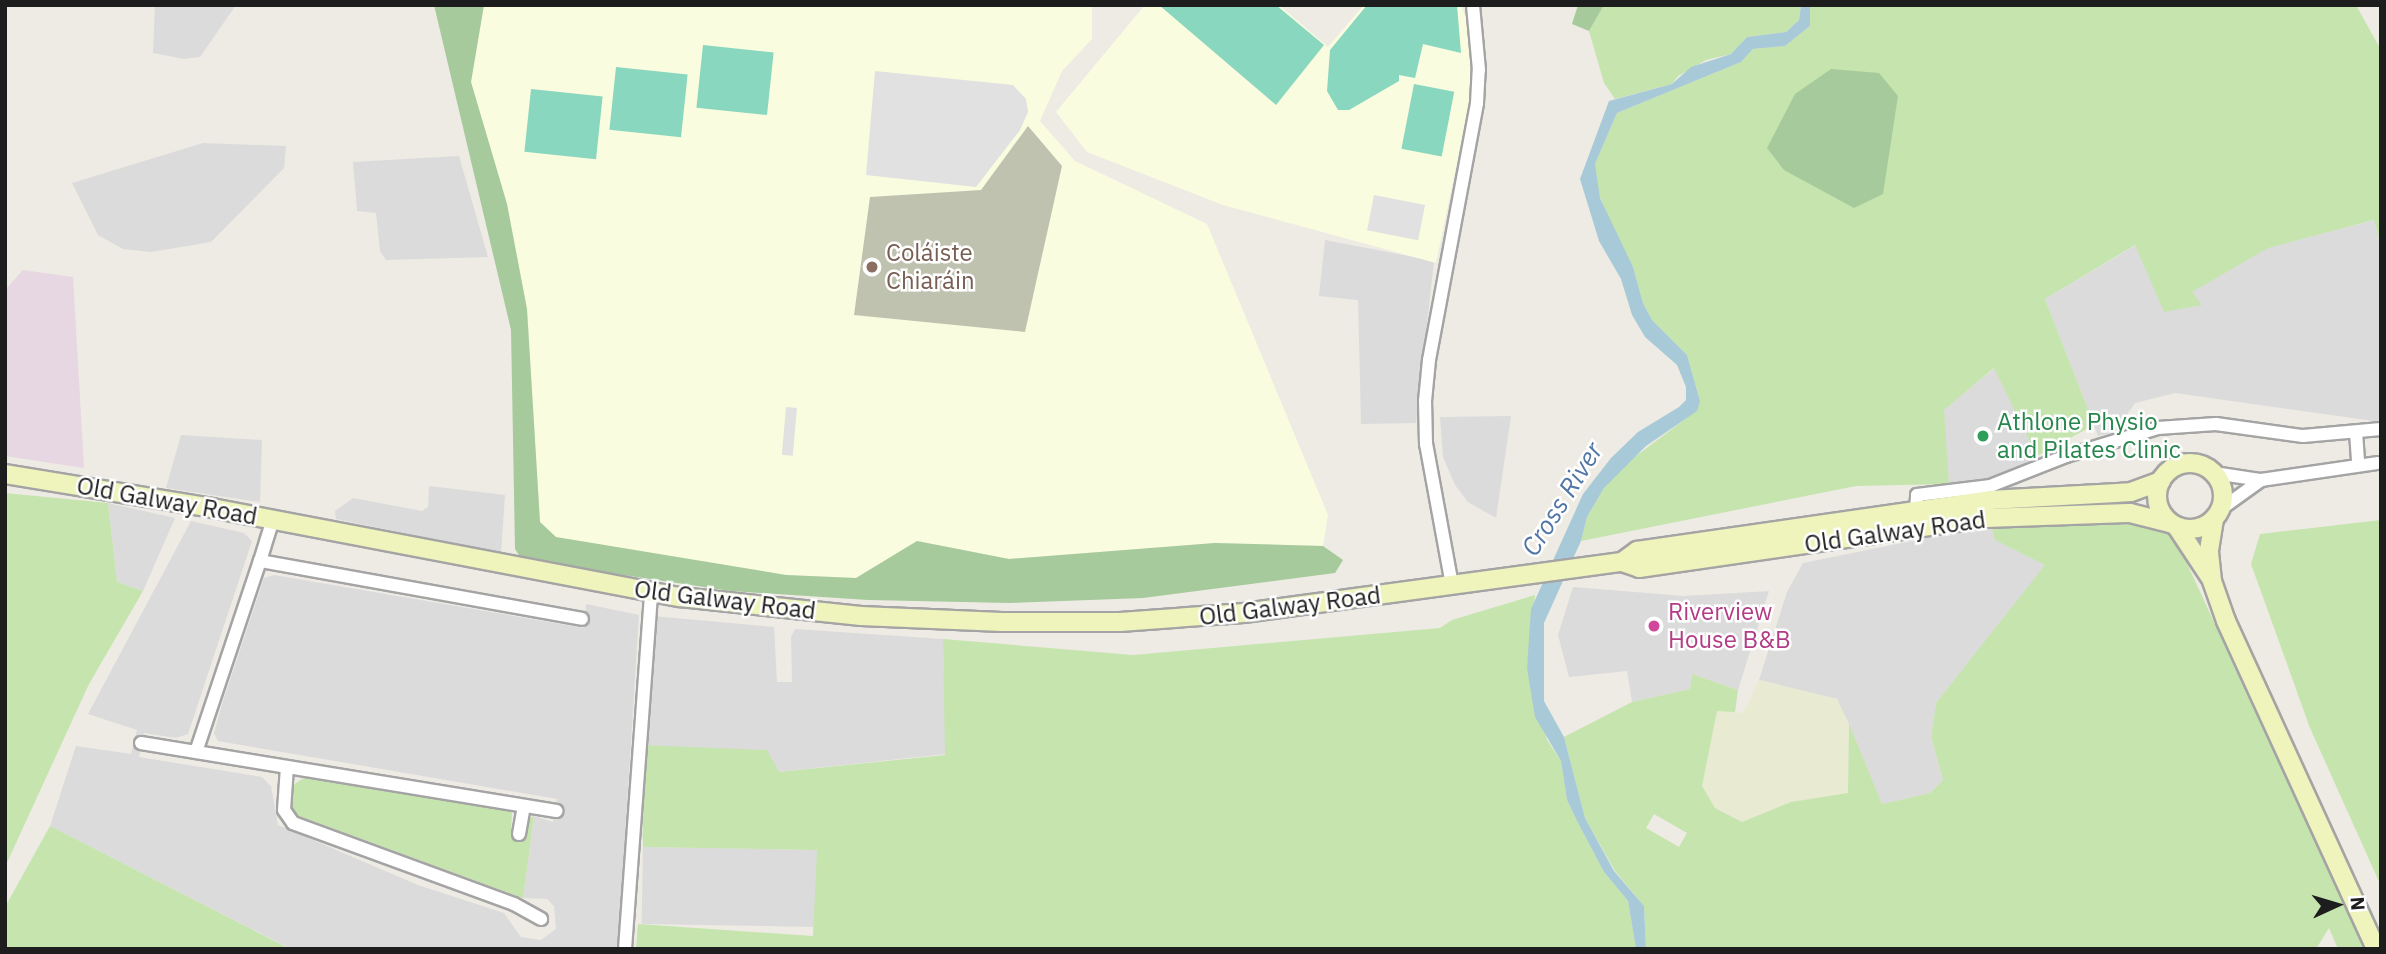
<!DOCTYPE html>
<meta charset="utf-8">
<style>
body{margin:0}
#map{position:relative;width:2386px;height:954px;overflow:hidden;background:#eeebe4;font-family:"IBM Plex Sans",sans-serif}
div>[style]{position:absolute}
.residential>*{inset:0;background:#dbdbdb;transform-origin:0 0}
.industrial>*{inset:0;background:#e6d7e2}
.education>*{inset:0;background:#fafcdf}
.construction>*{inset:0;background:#c0c2b0}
.farmland>*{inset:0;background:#e8ebd1}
.grass>*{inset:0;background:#c5e4ae}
.forest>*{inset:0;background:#a6ca9c}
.pitch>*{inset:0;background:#88d7be;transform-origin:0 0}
.parking>*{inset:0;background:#e1e1e1;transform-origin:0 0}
.water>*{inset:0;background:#a8cad8}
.roads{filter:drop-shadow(2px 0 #a4a4a4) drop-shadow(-2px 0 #a4a4a4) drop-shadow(0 2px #a4a4a4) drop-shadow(0 -2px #a4a4a4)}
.street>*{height:12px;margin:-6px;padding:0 6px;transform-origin:6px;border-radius:6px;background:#fff}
.secondary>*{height:18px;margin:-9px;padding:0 9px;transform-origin:9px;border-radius:9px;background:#eef4bc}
.secondary>.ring{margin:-9px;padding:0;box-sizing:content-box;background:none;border:18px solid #eef4bc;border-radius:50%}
.dots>*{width:19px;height:19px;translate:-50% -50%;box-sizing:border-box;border:4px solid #fff;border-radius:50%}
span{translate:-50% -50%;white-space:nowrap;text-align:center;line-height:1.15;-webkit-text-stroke:5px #fff;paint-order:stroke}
.education-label{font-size:24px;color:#785e54}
.left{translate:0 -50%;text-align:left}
.leisure-label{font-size:24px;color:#27864d}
.street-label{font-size:24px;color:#1d1d1d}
.hotel-label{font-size:24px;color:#b23c85}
.water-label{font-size:26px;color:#5176a6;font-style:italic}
.frame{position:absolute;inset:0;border:7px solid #1d1d1d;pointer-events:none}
.north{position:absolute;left:2302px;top:870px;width:70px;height:70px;-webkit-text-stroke:5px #fff;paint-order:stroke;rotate:86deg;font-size:19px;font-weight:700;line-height:28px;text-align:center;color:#1d1d1d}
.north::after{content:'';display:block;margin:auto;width:24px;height:32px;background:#1d1d1d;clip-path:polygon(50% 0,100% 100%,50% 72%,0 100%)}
</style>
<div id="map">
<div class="residential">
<div style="clip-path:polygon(155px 5px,236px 5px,200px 57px,184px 59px,153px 53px)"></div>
<div style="clip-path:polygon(203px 143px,286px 146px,284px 168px,211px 242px,151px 252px,123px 249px,98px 235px,72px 183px)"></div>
<div style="clip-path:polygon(459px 156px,488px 257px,386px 260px,380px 251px,376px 213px,357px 211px,353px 162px)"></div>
<div style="clip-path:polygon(2375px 220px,2381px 245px,2381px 422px,2175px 393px,2135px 403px,2128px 413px,2129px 429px,2098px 436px,2045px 299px,2136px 245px,2164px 311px,2201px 304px,2191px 292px,2267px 248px)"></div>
<div style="clip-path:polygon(1325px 240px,1434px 261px,1416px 423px,1361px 424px,1358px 300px,1319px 296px)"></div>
<div style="clip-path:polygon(1995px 368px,2037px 456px,2002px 477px,1949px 484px,1943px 410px)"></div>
<div style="clip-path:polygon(1511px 416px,1496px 518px,1468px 502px,1455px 485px,1443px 457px,1440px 417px)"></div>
<div style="clip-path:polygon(181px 435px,262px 440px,260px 502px,166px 488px)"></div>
<div style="clip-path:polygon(429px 486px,505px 495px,501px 553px,336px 519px,335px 511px,353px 498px,422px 511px,428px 507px)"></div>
<div style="clip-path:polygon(108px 503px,175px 518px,143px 591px,117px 582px)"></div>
<div style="clip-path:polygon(191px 521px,244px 533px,252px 541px,188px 734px,176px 738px,144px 733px,139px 757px,262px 777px,271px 786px,278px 825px,418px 885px,504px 913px,521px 937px,541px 940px,556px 929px,554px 906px,547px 899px,523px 898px,534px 816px,553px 822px,557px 799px,218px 741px,214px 733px,223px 701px,264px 578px,274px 575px,584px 628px,586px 604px,639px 615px,618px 949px,291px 949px,50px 826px,76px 746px,131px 754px,137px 730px,88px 714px)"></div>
<div style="clip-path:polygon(1991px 525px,1995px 540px,2046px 565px,1936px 703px,1931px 737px,1943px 780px,1930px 793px,1882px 804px,1837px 699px,1759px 680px,1787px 592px,1803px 563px)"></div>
<div style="clip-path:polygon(1573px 587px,1684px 596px,1769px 591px,1738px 690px,1692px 674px,1690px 689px,1632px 702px,1627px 671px,1569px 677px,1558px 635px)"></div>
<div style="clip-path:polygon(652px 616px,774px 627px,777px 682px,792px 682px,791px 637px,795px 629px,943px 639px,946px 754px,778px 772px,641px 745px)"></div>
<div style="left:643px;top:847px;width:174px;height:77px;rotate:1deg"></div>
</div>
<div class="industrial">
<div style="clip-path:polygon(23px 270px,73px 277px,84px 468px,5px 456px,5px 290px)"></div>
</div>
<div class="education">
<div style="clip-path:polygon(484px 5px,1092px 5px,1092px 39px,1062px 71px,1040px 121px,1075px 161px,1207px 224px,1328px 515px,1323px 546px,1215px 543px,1009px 559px,917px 541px,856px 578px,786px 575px,556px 538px,540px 522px,527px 309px,507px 204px,471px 82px)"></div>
<div style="clip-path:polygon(1145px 5px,1279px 5px,1328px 47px,1364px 5px,1461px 5px,1470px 28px,1472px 91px,1436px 263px,1223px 205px,1087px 152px,1056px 112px)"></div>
</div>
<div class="construction">
<div style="clip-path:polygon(1028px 126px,1062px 166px,1025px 332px,854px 315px,870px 197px,981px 190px)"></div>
</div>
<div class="farmland">
<div style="clip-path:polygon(1759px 680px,1837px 699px,1849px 724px,1848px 793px,1791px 802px,1743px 822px,1715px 808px,1702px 786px,1717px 710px,1743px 713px)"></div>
</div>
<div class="grass">
<div style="clip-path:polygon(1604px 5px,1801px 5px,1799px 20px,1786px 32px,1747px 37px,1731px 54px,1706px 60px,1678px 76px,1672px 84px,1615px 99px,1604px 83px,1589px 31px)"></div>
<div style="clip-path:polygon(1810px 5px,2356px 5px,2381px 50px,2381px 245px,2374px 220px,2268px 248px,2192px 292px,2202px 305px,2164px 312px,2135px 245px,2045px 299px,2094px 425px,2037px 456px,1994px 368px,1944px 410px,1949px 484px,1856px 486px,1581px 541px,1587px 517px,1604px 488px,1624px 465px,1684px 420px,1700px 401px,1687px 355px,1652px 320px,1643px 303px,1633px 267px,1618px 243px,1595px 184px,1595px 164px,1617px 113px,1741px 62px,1753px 49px,1785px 46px,1810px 26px)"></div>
<div style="clip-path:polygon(5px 493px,108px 503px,117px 582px,143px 591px,89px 684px,5px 867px)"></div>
<div style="clip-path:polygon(evenodd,2113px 517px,2163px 527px,2185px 559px,2364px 949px,2338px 949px,2329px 928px,2316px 949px,1646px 949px,1644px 906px,1615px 871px,1585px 818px,1564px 737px,1632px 702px,1690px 689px,1692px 674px,1738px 690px,1735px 712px,1717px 711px,1702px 786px,1715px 808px,1742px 822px,1791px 802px,1848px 793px,1849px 724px,1882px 804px,1930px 793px,1943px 780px,1931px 737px,1936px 703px,2045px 565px,1995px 540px,1991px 525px,2113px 517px,1654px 814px,1687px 833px,1679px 847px,1646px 828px,1654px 814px)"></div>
<div style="clip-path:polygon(2381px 520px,2381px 886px,2310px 728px,2251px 564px,2260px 534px)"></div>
<div style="clip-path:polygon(1535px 595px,1527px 668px,1547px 740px,1561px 761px,1567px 800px,1578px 823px,1604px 872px,1628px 901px,1636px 949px,636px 949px,638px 924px,813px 936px,817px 850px,643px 847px,641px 745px,767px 750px,779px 772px,945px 755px,943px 639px,1133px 655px,1440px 628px,1452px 620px)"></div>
<div style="clip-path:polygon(309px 774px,506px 807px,512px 813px,511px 831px,523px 834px,526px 820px,534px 816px,523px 898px,291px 813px,292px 786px)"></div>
<div style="clip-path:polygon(50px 826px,290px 949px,5px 949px,5px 907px)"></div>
</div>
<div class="forest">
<div style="clip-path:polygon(434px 5px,484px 5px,471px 82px,507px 204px,527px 309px,540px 522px,556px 537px,786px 575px,856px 578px,917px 541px,1009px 559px,1215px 543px,1323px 546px,1343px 560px,1335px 573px,1143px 598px,1010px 603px,868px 600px,731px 591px,522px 560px,515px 549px,511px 330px)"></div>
<div style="clip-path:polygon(1578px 5px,1604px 5px,1589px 31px,1572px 24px)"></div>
<div style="clip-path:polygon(1831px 69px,1879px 73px,1898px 96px,1883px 194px,1854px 208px,1784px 170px,1767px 148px,1795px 94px)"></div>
</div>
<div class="pitch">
<div style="clip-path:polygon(1159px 5px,1276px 5px,1324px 45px,1276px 105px)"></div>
<div style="clip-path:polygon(1367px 5px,1457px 5px,1461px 53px,1423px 44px,1415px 78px,1399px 75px,1399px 81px,1349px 110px,1338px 110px,1327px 91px,1330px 50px)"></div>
<div style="left:703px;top:45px;width:71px;height:63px;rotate:6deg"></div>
<div style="left:616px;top:67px;width:72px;height:63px;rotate:6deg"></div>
<div style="left:1414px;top:84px;width:41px;height:66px;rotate:11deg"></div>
<div style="left:531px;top:89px;width:72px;height:63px;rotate:6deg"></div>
</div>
<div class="parking">
<div style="clip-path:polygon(875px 71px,1013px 85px,1026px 99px,1028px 112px,1020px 130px,976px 187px,866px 175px)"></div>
<div style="left:1374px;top:195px;width:52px;height:36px;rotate:11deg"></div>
<div style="left:786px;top:407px;width:11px;height:48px;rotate:5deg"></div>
</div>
<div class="water">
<div style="clip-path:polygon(1801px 5px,1810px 5px,1810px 26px,1785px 46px,1753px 49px,1741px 62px,1617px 113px,1595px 164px,1600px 198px,1633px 267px,1643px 303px,1652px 320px,1687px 355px,1700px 401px,1697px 411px,1646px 446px,1604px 488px,1587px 517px,1581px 541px,1544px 623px,1544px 701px,1564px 737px,1585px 818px,1614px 871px,1644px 906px,1646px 949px,1636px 949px,1628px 901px,1604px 872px,1578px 823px,1567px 800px,1561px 761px,1535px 717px,1527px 668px,1531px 609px,1583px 494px,1611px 458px,1638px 432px,1679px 407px,1686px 400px,1686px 387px,1677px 365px,1645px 337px,1632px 315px,1621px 279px,1599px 241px,1580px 179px,1609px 101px,1672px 84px,1691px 67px,1731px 54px,1747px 37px,1786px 32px,1799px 20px)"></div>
</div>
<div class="roads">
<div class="street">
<div style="left:2356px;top:432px;width:32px;rotate:86deg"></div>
<div style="left:2214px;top:473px;width:48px;rotate:8.5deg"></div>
<div style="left:2261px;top:480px;width:117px;rotate:-8.3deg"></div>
<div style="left:2221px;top:509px;width:49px;rotate:-35.9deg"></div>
<div style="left:1916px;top:511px;width:16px;rotate:-86deg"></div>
<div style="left:1917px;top:495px;width:74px;rotate:-7deg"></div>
<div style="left:1990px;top:486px;width:82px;rotate:-21.5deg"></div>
<div style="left:2066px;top:456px;width:96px;rotate:-16.9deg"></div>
<div style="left:2158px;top:428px;width:58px;rotate:-3.9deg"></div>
<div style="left:2216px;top:424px;width:88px;rotate:7.9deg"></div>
<div style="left:2303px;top:436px;width:78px;rotate:-5.1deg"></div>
<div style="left:273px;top:519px;width:44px;rotate:107.2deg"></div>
<div style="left:260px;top:561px;width:327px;rotate:10.2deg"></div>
<div style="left:1452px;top:585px;width:143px;rotate:-100.4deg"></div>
<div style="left:1426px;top:444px;width:43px;rotate:-91.3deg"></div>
<div style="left:1425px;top:401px;width:41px;rotate:-84.4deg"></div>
<div style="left:1429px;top:360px;width:261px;rotate:-79.4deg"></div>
<div style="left:1477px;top:103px;width:33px;rotate:-87deg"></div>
<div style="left:1479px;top:70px;width:65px;rotate:-95.3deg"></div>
<div style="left:141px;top:743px;width:421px;rotate:9.3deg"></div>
<div style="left:196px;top:752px;width:201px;rotate:-71.5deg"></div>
<div style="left:287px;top:767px;width:43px;rotate:94deg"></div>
<div style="left:284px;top:810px;width:16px;rotate:55deg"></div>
<div style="left:293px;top:823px;width:235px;rotate:20.1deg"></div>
<div style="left:514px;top:904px;width:31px;rotate:29deg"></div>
<div style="left:519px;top:834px;width:28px;rotate:-80deg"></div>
<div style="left:625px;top:949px;width:358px;rotate:-85.8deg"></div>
</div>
<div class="secondary">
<div class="ring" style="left:2157px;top:463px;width:48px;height:48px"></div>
<div style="left:5px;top:474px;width:210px;rotate:9.3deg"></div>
<div style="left:212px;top:508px;width:476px;rotate:10.8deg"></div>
<div style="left:680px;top:597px;width:182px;rotate:6deg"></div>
<div style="left:861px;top:616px;width:141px;rotate:2.4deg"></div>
<div style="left:1002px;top:622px;width:118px"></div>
<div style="left:1120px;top:622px;width:124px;rotate:-4.2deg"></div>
<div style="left:1244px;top:613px;width:381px;rotate:-7.7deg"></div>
<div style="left:1622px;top:562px;width:18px;rotate:19deg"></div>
<div style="left:1639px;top:568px;width:351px;rotate:-8.2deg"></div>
<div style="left:1986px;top:518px;width:144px;rotate:-2deg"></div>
<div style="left:2130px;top:513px;width:41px;rotate:14deg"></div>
<div style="left:2214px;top:519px;width:33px;rotate:99deg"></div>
<div style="left:2209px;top:552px;width:29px;rotate:84deg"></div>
<div style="left:2212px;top:581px;width:42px;rotate:70.7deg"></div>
<div style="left:2226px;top:621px;width:361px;rotate:65.4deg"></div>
<div style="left:2177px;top:527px;width:60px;rotate:56.6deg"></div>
<div style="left:1622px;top:562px;width:19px;rotate:-36deg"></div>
<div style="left:1637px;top:551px;width:357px;rotate:-8.2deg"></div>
<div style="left:1990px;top:500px;width:141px;rotate:-3.2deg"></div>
<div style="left:2131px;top:492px;width:32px;rotate:-20deg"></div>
</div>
</div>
<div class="dots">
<div style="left:872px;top:267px;background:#8d6e63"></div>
<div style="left:1983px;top:436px;background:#2e9e5b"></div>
<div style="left:1654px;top:626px;background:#d1479c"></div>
</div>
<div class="education-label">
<span class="left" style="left:886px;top:267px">Coláiste<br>Chiaráin</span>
</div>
<div class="leisure-label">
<span class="left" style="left:1997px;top:436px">Athlone Physio<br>and Pilates Clinic</span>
</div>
<div class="street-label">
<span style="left:167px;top:501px;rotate:10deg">Old Galway Road</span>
<span style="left:1895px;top:532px;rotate:-8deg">Old Galway Road</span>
<span style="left:725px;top:600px;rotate:7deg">Old Galway Road</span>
<span style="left:1290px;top:606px;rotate:-7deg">Old Galway Road</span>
</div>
<div class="hotel-label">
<span class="left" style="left:1668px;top:626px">Riverview<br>House B&amp;B</span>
</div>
<div class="water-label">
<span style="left:1562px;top:499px;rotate:-58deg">Cross River</span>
</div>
<div class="frame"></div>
<div class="north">N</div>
</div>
